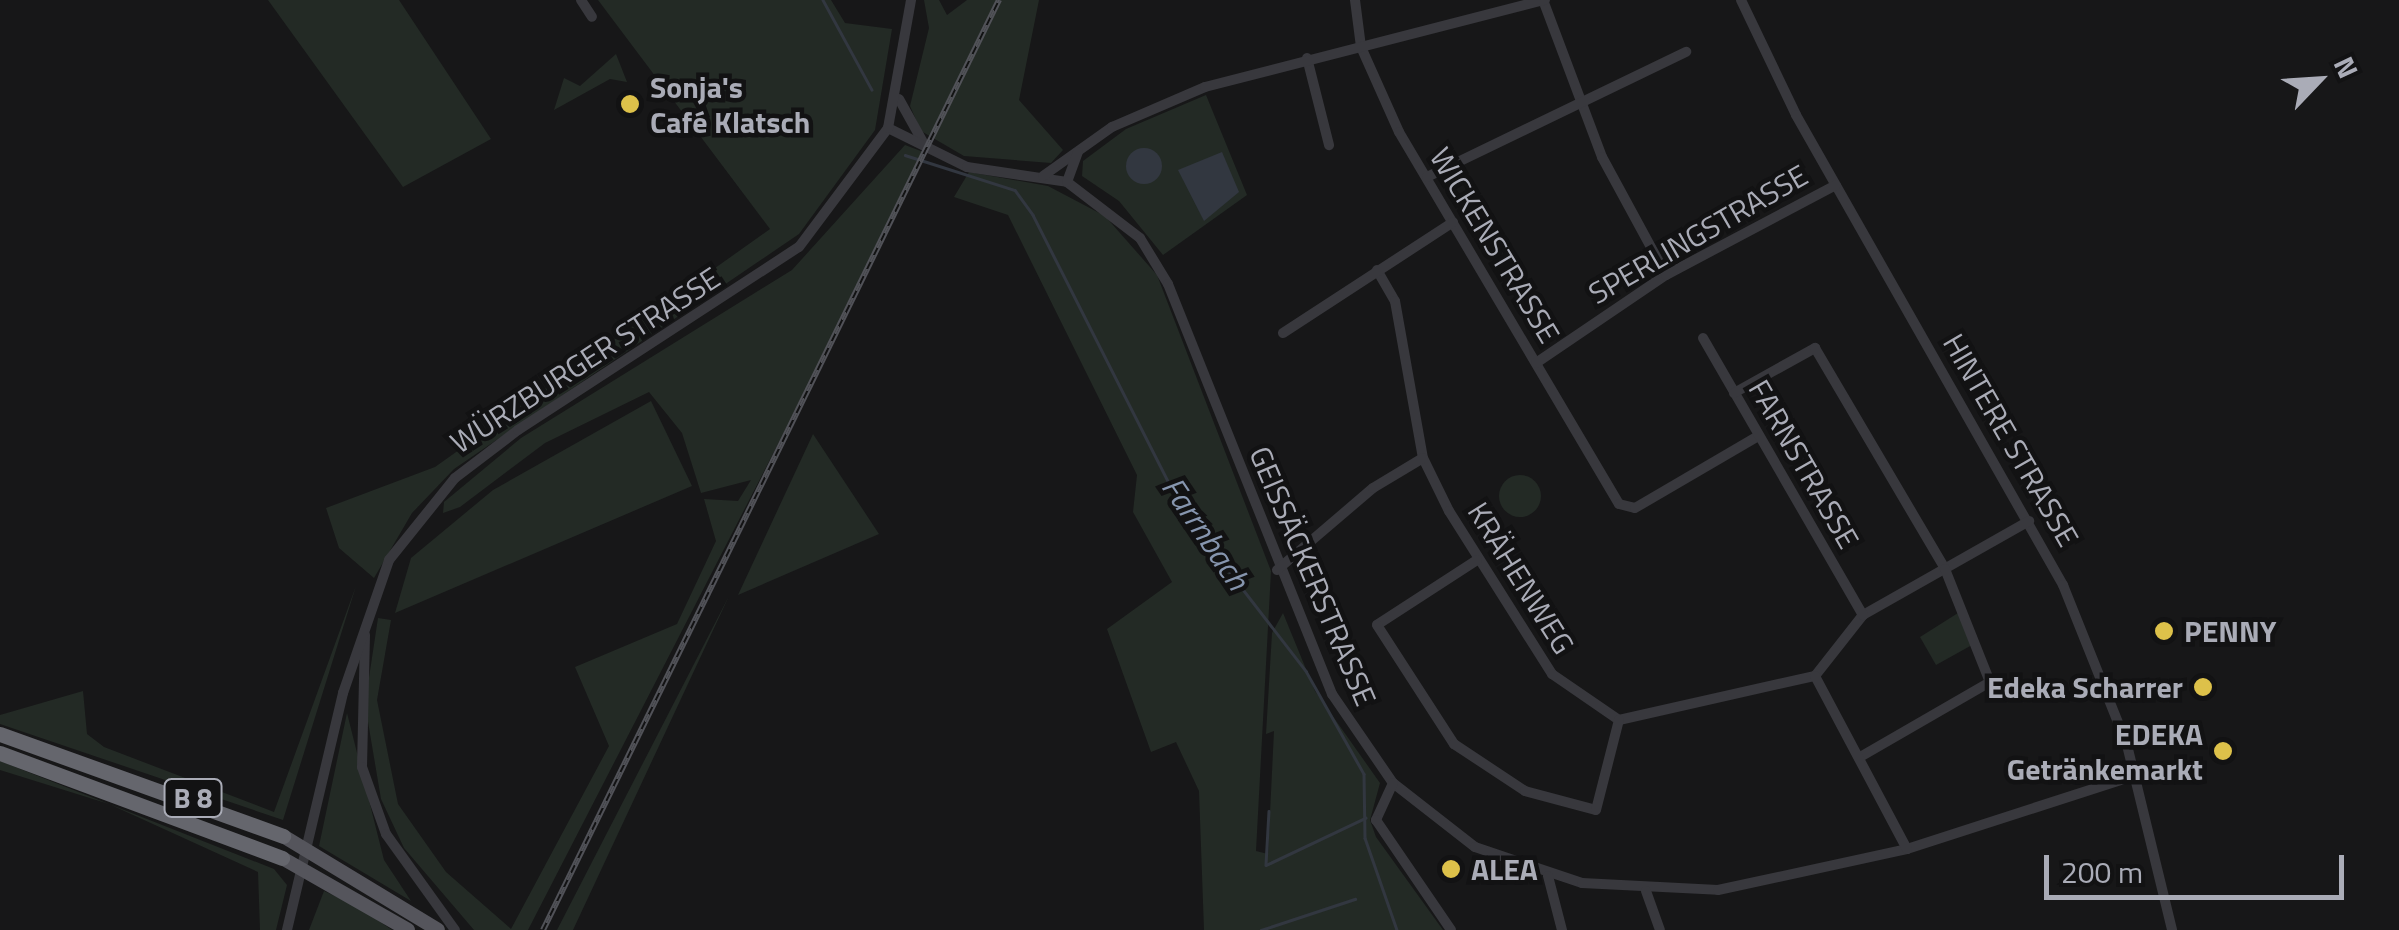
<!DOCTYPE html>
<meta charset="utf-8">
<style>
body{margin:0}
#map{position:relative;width:2399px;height:930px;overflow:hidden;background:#171718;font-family:"Titillium Web",sans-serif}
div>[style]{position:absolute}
.green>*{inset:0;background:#232a25}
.round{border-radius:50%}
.water>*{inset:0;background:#323740}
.stream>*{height:2.5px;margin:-1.25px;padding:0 1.25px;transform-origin:1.25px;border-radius:1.25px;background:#323740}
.minor>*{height:10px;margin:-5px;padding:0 5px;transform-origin:5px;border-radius:5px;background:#38383d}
.major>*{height:14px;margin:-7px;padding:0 7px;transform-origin:7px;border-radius:7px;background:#55555c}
.highway>*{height:15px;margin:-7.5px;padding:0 7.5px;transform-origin:7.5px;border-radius:7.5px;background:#65666d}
.rail>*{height:6px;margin-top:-3px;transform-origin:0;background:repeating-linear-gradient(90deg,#121213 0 8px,#515258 0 16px);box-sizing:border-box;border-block:2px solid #515258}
.dots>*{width:28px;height:28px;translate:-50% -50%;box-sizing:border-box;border:5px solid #121213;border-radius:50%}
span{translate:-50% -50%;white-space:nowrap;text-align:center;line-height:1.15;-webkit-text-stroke:9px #121213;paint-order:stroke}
.shield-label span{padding:2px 8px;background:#121213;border:2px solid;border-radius:8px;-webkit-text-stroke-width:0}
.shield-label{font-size:28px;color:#aaacb7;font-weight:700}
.poi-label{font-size:30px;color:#aaacb7;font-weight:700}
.left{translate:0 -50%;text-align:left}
.right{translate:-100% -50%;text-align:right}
.street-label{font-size:30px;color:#aaacb7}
.water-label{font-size:32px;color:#8695ae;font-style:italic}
.north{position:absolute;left:2269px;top:30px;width:100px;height:100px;-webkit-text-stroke:8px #121213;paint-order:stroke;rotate:65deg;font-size:28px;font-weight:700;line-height:40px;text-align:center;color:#aaacb7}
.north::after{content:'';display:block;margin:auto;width:35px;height:45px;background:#aaacb7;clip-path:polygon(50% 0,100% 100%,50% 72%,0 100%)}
.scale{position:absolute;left:2044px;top:855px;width:300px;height:45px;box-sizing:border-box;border:5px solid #aaacb7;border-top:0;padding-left:12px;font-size:30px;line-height:35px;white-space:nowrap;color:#aaacb7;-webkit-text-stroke:8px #121213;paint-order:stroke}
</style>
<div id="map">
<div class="green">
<div style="clip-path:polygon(268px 0,399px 0,491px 139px,403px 187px)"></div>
<div style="clip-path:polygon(598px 0,831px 0,845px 23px,892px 29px,875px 130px,799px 234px,454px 469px,412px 513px,374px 578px,339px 548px,326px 508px,435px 467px,770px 229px)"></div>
<div style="clip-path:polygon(924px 0,939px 0,947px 15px,967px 0,1039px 0,1019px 100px,1063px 150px,1051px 163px,964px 156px,921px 131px,910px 106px,929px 28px)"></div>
<div style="clip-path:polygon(616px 54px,627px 82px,610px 79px,554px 110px,564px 78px,580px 86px)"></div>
<div style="clip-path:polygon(1206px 95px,1247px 195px,1163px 255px,1119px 201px,1082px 176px,1083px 161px,1126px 129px)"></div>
<div style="clip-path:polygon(905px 145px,926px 153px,903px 201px,528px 930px,474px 930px,404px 848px,381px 799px,365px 704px,378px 618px,391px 620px,377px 700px,398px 804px,446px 872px,511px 929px,609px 746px,575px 667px,677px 624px,716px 541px,704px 499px,738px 501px,751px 480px,701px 493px,682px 433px,649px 392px,545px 443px,460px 507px,443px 513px,444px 502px,521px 438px,792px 270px)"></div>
<div style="clip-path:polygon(969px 172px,1048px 186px,1105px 216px,1157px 275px,1271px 571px,1256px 851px,1268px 854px,1274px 731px,1266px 734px,1272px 633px,1283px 613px,1315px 691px,1380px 783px,1370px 820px,1376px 837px,1443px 930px,1204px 930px,1199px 791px,1176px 742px,1151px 752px,1107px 629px,1172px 582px,1133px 512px,1137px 475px,1008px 215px,954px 197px)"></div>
<div style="clip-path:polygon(651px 401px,692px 486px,395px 613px,411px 558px,493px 490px)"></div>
<div style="clip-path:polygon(813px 434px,879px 534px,738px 595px)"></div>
<div class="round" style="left:1499px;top:475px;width:42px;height:42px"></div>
<div style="clip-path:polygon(356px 586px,283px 820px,0 724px,0 715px,83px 691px,87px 734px,104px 747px,274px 812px)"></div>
<div style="clip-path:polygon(729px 596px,573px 930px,557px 930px)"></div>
<div style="clip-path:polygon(1958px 613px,1972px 645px,1936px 665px,1920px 637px)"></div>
<div style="clip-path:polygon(347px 713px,384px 860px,411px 901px,319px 846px)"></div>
<div style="clip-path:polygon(0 761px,274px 869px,287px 885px,276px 930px,260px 930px,258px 872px,109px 804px,0 770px)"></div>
<div style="clip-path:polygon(324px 891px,357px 906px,392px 930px,309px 930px)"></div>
</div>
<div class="water">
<div class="round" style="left:1126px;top:148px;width:36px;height:36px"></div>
<div style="clip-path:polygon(1222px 152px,1239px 192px,1204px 221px,1178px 170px)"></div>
</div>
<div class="stream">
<div style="left:823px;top:0;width:102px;rotate:61.4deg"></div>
<div style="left:905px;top:155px;width:115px;rotate:17.7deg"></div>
<div style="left:1015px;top:190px;width:31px;rotate:54deg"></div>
<div style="left:1033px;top:215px;width:334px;rotate:63.1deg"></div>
<div style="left:1184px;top:513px;width:200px;rotate:52.3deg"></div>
<div style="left:1306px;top:671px;width:118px;rotate:60.6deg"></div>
<div style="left:1364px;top:774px;width:64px;rotate:89.1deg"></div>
<div style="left:1365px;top:838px;width:97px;rotate:70.8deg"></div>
<div style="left:1269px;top:811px;width:54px;rotate:93.2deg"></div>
<div style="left:1266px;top:865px;width:110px;rotate:-25.4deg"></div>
<div style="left:1261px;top:930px;width:99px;rotate:-18.3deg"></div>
</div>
<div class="minor">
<div style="left:581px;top:0;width:20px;rotate:57deg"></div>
<div style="left:1355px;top:0;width:47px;rotate:82.7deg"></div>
<div style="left:1361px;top:47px;width:93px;rotate:65.9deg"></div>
<div style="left:1399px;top:132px;width:432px;rotate:59.4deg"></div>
<div style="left:1619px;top:504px;width:16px;rotate:14deg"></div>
<div style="left:1635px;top:508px;width:143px;rotate:-30.3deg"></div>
<div style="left:1543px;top:0;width:168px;rotate:69.4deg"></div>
<div style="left:1602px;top:157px;width:134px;rotate:61.5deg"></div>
<div style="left:1741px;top:0;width:127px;rotate:64.4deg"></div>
<div style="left:1796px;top:115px;width:541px;rotate:60.4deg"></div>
<div style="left:2063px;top:585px;width:172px;rotate:68.2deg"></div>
<div style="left:2127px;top:745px;width:190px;rotate:76.3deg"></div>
<div style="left:1307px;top:58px;width:90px;rotate:75.8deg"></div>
<div style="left:899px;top:99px;width:51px;rotate:60.9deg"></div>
<div style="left:888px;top:128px;width:88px;rotate:26.3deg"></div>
<div style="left:967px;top:167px;width:101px;rotate:8.5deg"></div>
<div style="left:1067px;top:182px;width:92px;rotate:37.5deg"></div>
<div style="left:1140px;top:238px;width:54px;rotate:58.7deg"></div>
<div style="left:1168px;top:284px;width:442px;rotate:68.2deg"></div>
<div style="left:1332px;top:694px;width:108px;rotate:55.6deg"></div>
<div style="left:1393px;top:783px;width:104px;rotate:38deg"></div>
<div style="left:1475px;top:847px;width:113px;rotate:18.6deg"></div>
<div style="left:1582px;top:883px;width:136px;rotate:2.9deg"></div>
<div style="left:1718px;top:890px;width:193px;rotate:-12.2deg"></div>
<div style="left:1907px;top:849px;width:241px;rotate:-17.9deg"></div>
<div style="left:1043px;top:176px;width:85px;rotate:-35.4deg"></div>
<div style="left:1112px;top:127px;width:101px;rotate:-23.3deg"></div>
<div style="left:1205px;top:87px;width:351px;rotate:-14.4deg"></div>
<div style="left:1427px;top:177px;width:288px;rotate:-25.8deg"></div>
<div style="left:1067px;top:182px;width:32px;rotate:-70deg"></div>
<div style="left:1377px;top:270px;width:36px;rotate:60deg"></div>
<div style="left:1395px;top:301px;width:159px;rotate:79.9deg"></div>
<div style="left:1423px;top:458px;width:59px;rotate:63.9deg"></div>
<div style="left:1449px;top:511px;width:193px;rotate:57.7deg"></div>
<div style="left:1552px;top:674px;width:81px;rotate:34.5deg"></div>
<div style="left:1619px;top:720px;width:201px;rotate:-12.7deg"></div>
<div style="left:1815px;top:676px;width:78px;rotate:-51.8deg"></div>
<div style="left:1863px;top:615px;width:191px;rotate:-29.5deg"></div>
<div style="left:1283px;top:333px;width:203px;rotate:-33.1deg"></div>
<div style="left:1703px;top:338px;width:320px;rotate:60deg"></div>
<div style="left:1536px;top:363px;width:157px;rotate:-34.1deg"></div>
<div style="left:1666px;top:275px;width:192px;rotate:-27.9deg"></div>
<div style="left:1734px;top:393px;width:93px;rotate:-29.1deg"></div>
<div style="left:1815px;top:348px;width:256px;rotate:59.5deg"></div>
<div style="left:1945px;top:569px;width:122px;rotate:68.3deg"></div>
<div style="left:1990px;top:682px;width:148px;rotate:150deg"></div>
<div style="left:1477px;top:560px;width:119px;rotate:147deg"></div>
<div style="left:1377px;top:625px;width:142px;rotate:57.1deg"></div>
<div style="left:1454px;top:744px;width:85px;rotate:33.5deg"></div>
<div style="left:1525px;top:791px;width:73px;rotate:15deg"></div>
<div style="left:1596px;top:810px;width:93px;rotate:-75.7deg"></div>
<div style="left:1277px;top:570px;width:126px;rotate:-40.5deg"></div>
<div style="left:1373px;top:488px;width:58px;rotate:-31deg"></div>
<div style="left:365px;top:635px;width:132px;rotate:91.3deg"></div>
<div style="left:362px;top:767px;width:71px;rotate:70.3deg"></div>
<div style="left:386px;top:834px;width:118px;rotate:54.3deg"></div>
<div style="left:1815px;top:676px;width:196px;rotate:62deg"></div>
<div style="left:1393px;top:783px;width:41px;rotate:114.7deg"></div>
<div style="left:1376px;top:820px;width:133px;rotate:55.7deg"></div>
<div style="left:1548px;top:876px;width:56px;rotate:75.5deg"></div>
<div style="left:1646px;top:891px;width:41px;rotate:70.3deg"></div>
<div style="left:287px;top:930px;width:244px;rotate:-76.7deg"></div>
<div style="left:343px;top:693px;width:141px;rotate:-70.9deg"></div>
<div style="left:389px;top:560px;width:105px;rotate:-51.2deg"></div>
<div style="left:455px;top:478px;width:79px;rotate:-37.3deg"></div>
<div style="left:518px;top:430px;width:335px;rotate:-33.1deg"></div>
<div style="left:799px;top:247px;width:149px;rotate:-53.2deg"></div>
<div style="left:888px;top:128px;width:130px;rotate:-79.8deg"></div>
</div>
<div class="major">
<div style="left:283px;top:836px;width:181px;rotate:31.2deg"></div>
<div style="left:282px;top:858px;width:145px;rotate:29.7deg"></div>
</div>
<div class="highway">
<div style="left:0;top:734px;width:301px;rotate:19.8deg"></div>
<div style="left:0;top:753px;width:301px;rotate:20.4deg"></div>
</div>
<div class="rail">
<div style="left:543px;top:930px;width:1036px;rotate:-63.88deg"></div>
</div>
<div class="dots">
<div style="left:630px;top:104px;background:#ddc14a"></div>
<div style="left:2164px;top:631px;background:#ddc14a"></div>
<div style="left:2203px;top:687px;background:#ddc14a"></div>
<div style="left:2223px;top:751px;background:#ddc14a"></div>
<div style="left:1451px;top:869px;background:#ddc14a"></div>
</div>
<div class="shield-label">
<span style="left:193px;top:798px">B 8</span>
</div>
<div class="poi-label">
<span class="left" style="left:650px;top:104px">Sonja's<br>Café Klatsch</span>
<span class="left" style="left:2184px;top:631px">PENNY</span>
<span class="right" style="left:2183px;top:687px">Edeka Scharrer</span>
<span class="right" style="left:2203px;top:751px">EDEKA<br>Getränkemarkt</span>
<span class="left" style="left:1471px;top:869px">ALEA</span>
</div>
<div class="street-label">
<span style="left:1698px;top:234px;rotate:-30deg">SPERLINGSTRASSE</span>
<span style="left:1495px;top:245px;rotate:59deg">WICKENSTRASSE</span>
<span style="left:585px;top:360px;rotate:-33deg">WÜRZBURGER STRASSE</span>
<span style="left:2011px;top:440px;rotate:60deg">HINTERE STRASSE</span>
<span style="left:1804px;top:464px;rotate:60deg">FARNSTRASSE</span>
<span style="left:1313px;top:576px;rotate:67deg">GEISSÄCKERSTRASSE</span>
<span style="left:1521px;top:578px;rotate:58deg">KRÄHENWEG</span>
</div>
<div class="water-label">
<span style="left:1206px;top:533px;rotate:56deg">Farrnbach</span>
</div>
<div class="north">N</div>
<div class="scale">200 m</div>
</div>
